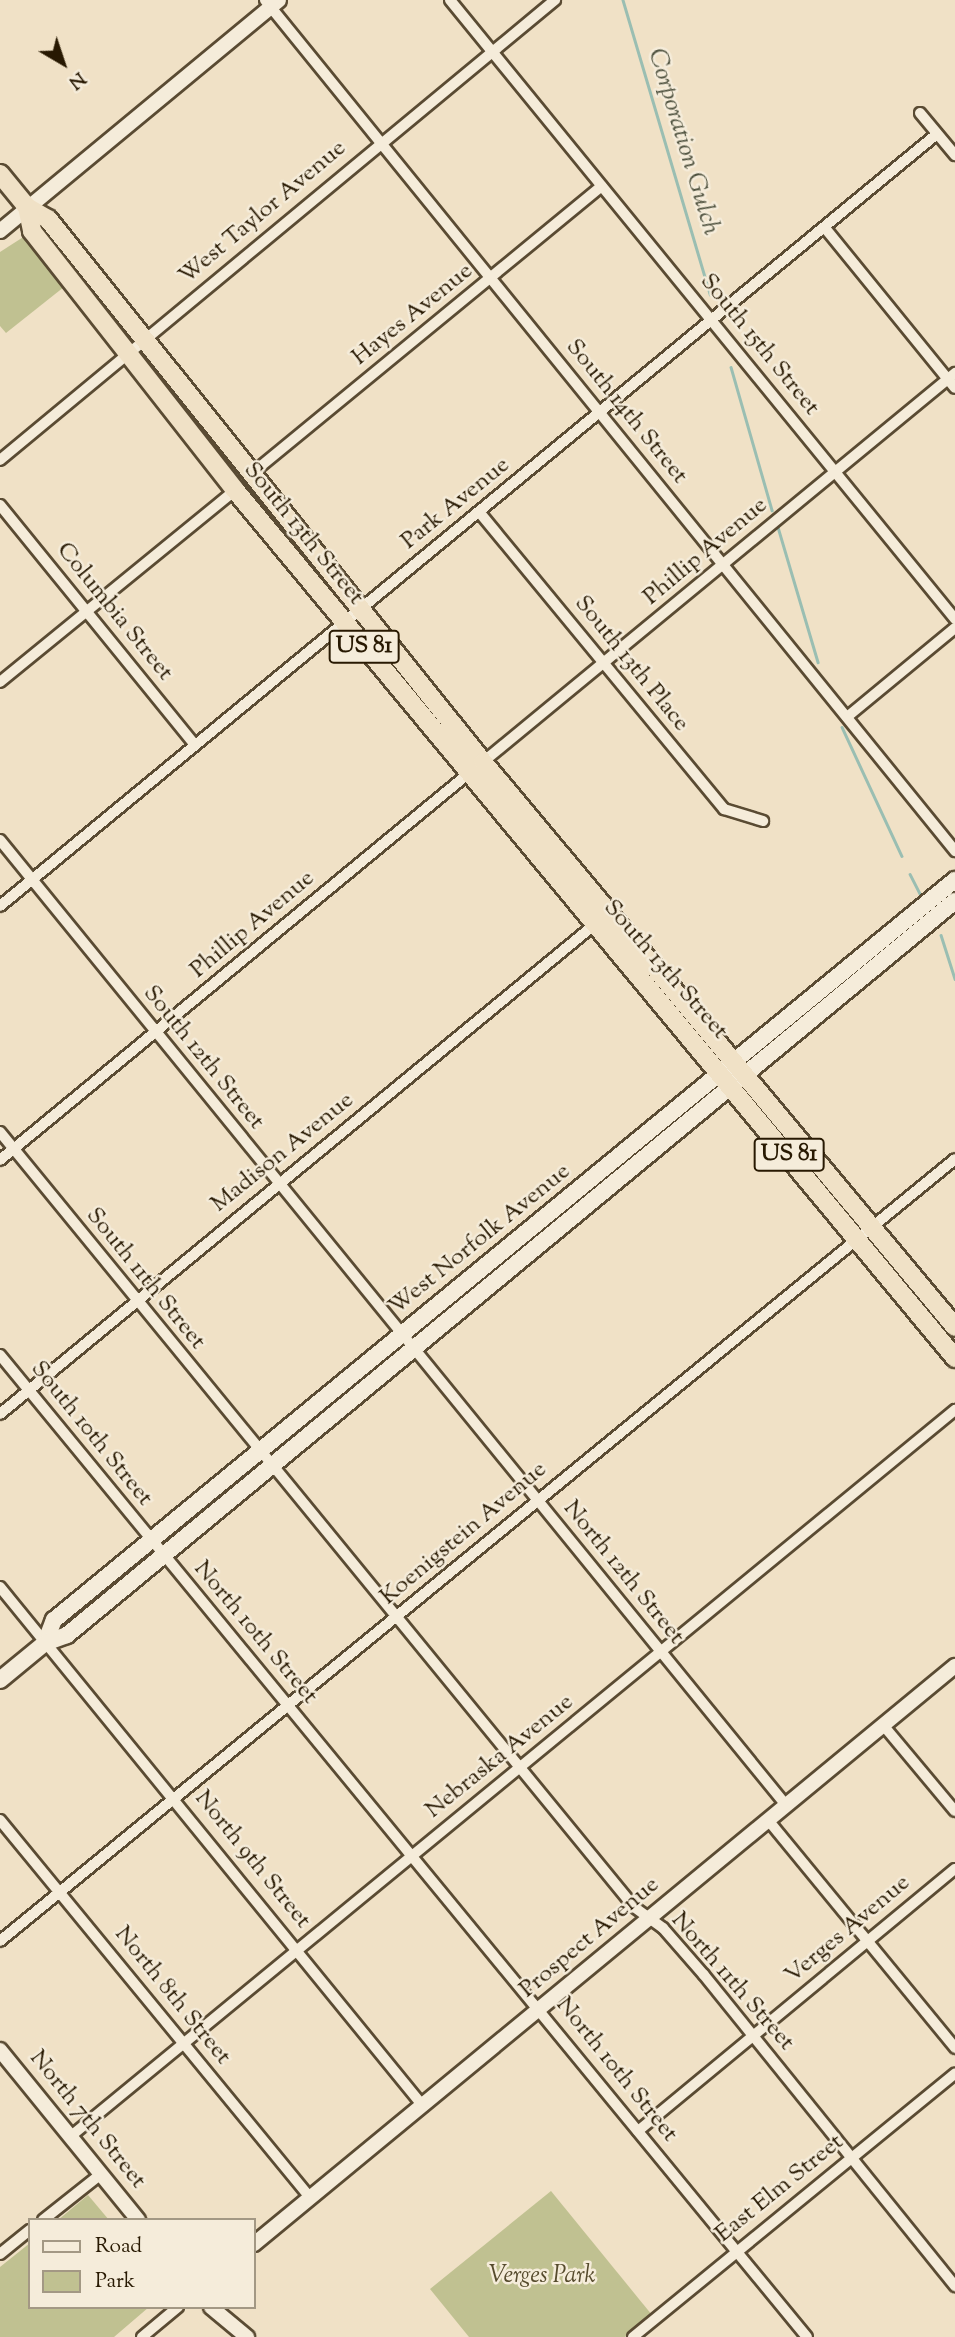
<!DOCTYPE html>
<style>
body{margin:0}
#map{position:relative;width:955px;height:2337px;overflow:hidden;background:#f0e1c6;font-family:"Sorts Mill Goudy",serif}
div>[style]{position:absolute}
.green>*{inset:0;background:#c0c191}
.stream>*{height:2.5px;margin:-1.25px;padding:0 1.25px;transform-origin:1.25px;border-radius:1.25px;background:#9abeb2}
.roads{filter:drop-shadow(2px 0 #5a4b33) drop-shadow(-2px 0 #5a4b33) drop-shadow(0 2px #5a4b33) drop-shadow(0 -2px #5a4b33)}
.minor>*{height:10px;margin:-5px;padding:0 5px;transform-origin:5px;border-radius:5px;background:#f5ecda}
.tertiary>*{height:14px;margin:-7px;padding:0 7px;transform-origin:7px;border-radius:7px;background:#f5ecda}
.secondary>*{height:16px;margin:-8px;padding:0 8px;transform-origin:8px;border-radius:8px;background:#f5ecda}
.trunk>*{height:18px;margin:-9px;padding:0 9px;transform-origin:9px;border-radius:9px;background:#f0e1c6}
span{translate:-50% -50%;white-space:nowrap;text-align:center;line-height:1.15;-webkit-text-stroke:5px #f5ecda;paint-order:stroke}
.shield-label span{padding:2px 5px;background:#f5ecda;border:2px solid;border-radius:5px;-webkit-text-stroke-width:0}
.shield-label{font-size:23px;color:#281902;font-weight:700}
.street-label{font-size:24px;color:#281902}
.park-label{font-size:24px;color:#564b2d;font-style:italic}
.water-label{font-size:26px;color:#505340;font-style:italic}
.legend{position:absolute;left:28px;top:2218px;width:228px;height:91px;box-sizing:border-box;background:#f5ecda;border:2px solid #a39884;margin:0;padding:9px 12px;list-style:none;font-size:21px;color:#281902}
.legend li{display:flex;align-items:center;gap:14px;height:35px}
.legend b{width:35px;border:2px solid #a39884}
.north{position:absolute;left:28px;top:28px;width:70px;height:70px;-webkit-text-stroke:5px #f5ecda;paint-order:stroke;rotate:141deg;font-size:19px;font-weight:700;line-height:28px;text-align:center;color:#281902}
.north::after{content:'';display:block;margin:auto;width:24px;height:32px;background:#281902;clip-path:polygon(50% 0,100% 100%,50% 72%,0 100%)}
</style>
<div id="map">
<div class="green">
<div style="clip-path:polygon(28px 234px,69px 283px,6px 333px,0 326px,0 252px)"></div>
<div style="clip-path:polygon(551px 2191px,652px 2315px,625px 2337px,469px 2337px,430px 2289px)"></div>
<div style="clip-path:polygon(88px 2195px,109px 2220px,58px 2220px)"></div>
<div style="clip-path:polygon(30px 2243px,30px 2307px,149px 2307px,114px 2337px,0 2337px,0 2267px)"></div>
</div>
<div class="stream">
<div style="left:623px;top:0;width:307px;rotate:73.5deg"></div>
<div style="left:731px;top:367px;width:149px;rotate:74deg"></div>
<div style="left:778px;top:527px;width:141px;rotate:73.5deg"></div>
<div style="left:842px;top:727px;width:142px;rotate:65.1deg"></div>
<div style="left:910px;top:874px;width:22px;rotate:63deg"></div>
<div style="left:941px;top:935px;width:46px;rotate:72.3deg"></div>
</div>
<div class="roads">
<div class="minor">
<div style="left:265px;top:0;width:1096px;rotate:50.96deg"></div>
<div style="left:450px;top:0;width:799px;rotate:50.79deg"></div>
<div style="left:920px;top:113px;width:55px;rotate:50.2deg"></div>
<div style="left:825px;top:228px;width:206px;rotate:50.9deg"></div>
<div style="left:0;top:460px;width:721px;rotate:-39.65deg"></div>
<div style="left:250px;top:475px;width:455px;rotate:-39.4deg"></div>
<div style="left:0;top:505px;width:309px;rotate:50.9deg"></div>
<div style="left:480px;top:513px;width:384px;rotate:50.5deg"></div>
<div style="left:724px;top:809px;width:41px;rotate:17.1deg"></div>
<div style="left:0;top:682px;width:303px;rotate:-39.2deg"></div>
<div style="left:847px;top:717px;width:140px;rotate:-39.5deg"></div>
<div style="left:483px;top:762px;width:612px;rotate:-39.49deg"></div>
<div style="left:0;top:840px;width:1245px;rotate:50.84deg"></div>
<div style="left:0;top:906px;width:1214px;rotate:-39.49deg"></div>
<div style="left:0;top:1132px;width:1001px;rotate:50.71deg"></div>
<div style="left:634px;top:1907px;width:36px;rotate:36deg"></div>
<div style="left:663px;top:1928px;width:62px;rotate:48.9deg"></div>
<div style="left:704px;top:1975px;width:400px;rotate:51.1deg"></div>
<div style="left:0;top:1160px;width:607px;rotate:-39.52deg"></div>
<div style="left:0;top:1355px;width:1271px;rotate:50.59deg"></div>
<div style="left:0;top:1414px;width:769px;rotate:-39.46deg"></div>
<div style="left:0;top:1587px;width:670px;rotate:50.82deg"></div>
<div style="left:883px;top:1725px;width:112px;rotate:50.1deg"></div>
<div style="left:0;top:1820px;width:489px;rotate:50.6deg"></div>
<div style="left:768px;top:1820px;width:295px;rotate:50.6deg"></div>
<div style="left:0;top:1941px;width:1234px;rotate:-39.31deg"></div>
<div style="left:638px;top:2131px;width:411px;rotate:-39.6deg"></div>
<div style="left:71px;top:2136px;width:1144px;rotate:-39.4deg"></div>
<div style="left:43px;top:2220px;width:74px;rotate:-38.4deg"></div>
<div style="left:0;top:2254px;width:38px;rotate:-39deg"></div>
<div style="left:142px;top:2337px;width:47px;rotate:-39.8deg"></div>
<div style="left:633px;top:2337px;width:416px;rotate:-39.3deg"></div>
</div>
<div class="tertiary">
<div style="left:0;top:231px;width:362px;rotate:-39.6deg"></div>
<div style="left:0;top:2050px;width:219px;rotate:50.9deg"></div>
<div style="left:254px;top:2244px;width:909px;rotate:-39.51deg"></div>
<div style="left:211px;top:2307px;width:47px;rotate:39.8deg"></div>
</div>
<div class="secondary">
<div style="left:45px;top:1643px;width:25px;rotate:-69deg"></div>
<div style="left:54px;top:1620px;width:1166px;rotate:-39.4deg"></div>
<div style="left:0;top:1680px;width:58px;rotate:-39.4deg"></div>
<div style="left:45px;top:1643px;width:23px;rotate:-20deg"></div>
<div style="left:67px;top:1635px;width:1152px;rotate:-39.58deg"></div>
</div>
<div class="trunk">
<div style="left:0;top:174px;width:43px;rotate:50.7deg"></div>
<div style="left:27px;top:207px;width:24px;rotate:30deg"></div>
<div style="left:48px;top:219px;width:696px;rotate:51.3deg"></div>
<div style="left:483px;top:762px;width:736px;rotate:50.12deg"></div>
<div style="left:27px;top:207px;width:25px;rotate:78deg"></div>
<div style="left:32px;top:231px;width:329px;rotate:51.9deg"></div>
<div style="left:235px;top:490px;width:1128px;rotate:50.32deg"></div>
</div>
</div>
<div class="shield-label">
<span style="left:364px;top:647px">US 81</span>
<span style="left:789px;top:1155px">US 81</span>
</div>
<div class="street-label">
<span style="left:263px;top:213px;rotate:-40deg">West Taylor Avenue</span>
<span style="left:413px;top:315px;rotate:-39deg">Hayes Avenue</span>
<span style="left:759px;top:345px;rotate:51deg">South 15th Street</span>
<span style="left:626px;top:412px;rotate:51deg">South 14th Street</span>
<span style="left:456px;top:504px;rotate:-39deg">Park Avenue</span>
<span style="left:303px;top:534px;rotate:51deg">South 13th Street</span>
<span style="left:706px;top:552px;rotate:-40deg">Phillip Avenue</span>
<span style="left:114px;top:612px;rotate:51deg">Columbia Street</span>
<span style="left:631px;top:664px;rotate:51deg">South 13th Place</span>
<span style="left:253px;top:925px;rotate:-40deg">Phillip Avenue</span>
<span style="left:665px;top:970px;rotate:49deg">South 13th Street</span>
<span style="left:203px;top:1058px;rotate:51deg">South 12th Street</span>
<span style="left:283px;top:1153px;rotate:-39deg">Madison Avenue</span>
<span style="left:480px;top:1240px;rotate:-39deg">West Norfolk Avenue</span>
<span style="left:145px;top:1279px;rotate:51deg">South 11th Street</span>
<span style="left:91px;top:1434px;rotate:51deg">South 10th Street</span>
<span style="left:464px;top:1534px;rotate:-40deg">Koenigstein Avenue</span>
<span style="left:623px;top:1573px;rotate:51deg">North 12th Street</span>
<span style="left:255px;top:1633px;rotate:50deg">North 10th Street</span>
<span style="left:500px;top:1757px;rotate:-39deg">Nebraska Avenue</span>
<span style="left:252px;top:1860px;rotate:51deg">North 9th Street</span>
<span style="left:848px;top:1930px;rotate:-40deg">Verges Avenue</span>
<span style="left:590px;top:1938px;rotate:-40deg">Prospect Avenue</span>
<span style="left:732px;top:1982px;rotate:49deg">North 11th Street</span>
<span style="left:172px;top:1996px;rotate:51deg">North 8th Street</span>
<span style="left:616px;top:2070px;rotate:51deg">North 10th Street</span>
<span style="left:87px;top:2120px;rotate:51deg">North 7th Street</span>
<span style="left:780px;top:2189px;rotate:-39deg">East Elm Street</span>
</div>
<div class="park-label">
<span style="left:542px;top:2277px">Verges Park</span>
</div>
<div class="water-label">
<span style="left:683px;top:142px;rotate:73deg">Corporation Gulch</span>
</div>
<ul class="legend">
<li><b style="height:9px;background:#f5ecda"></b>Road</li>
<li><b style="height:19px;background:#c0c191"></b>Park</li>
</ul>
<div class="north">N</div>
</div>
